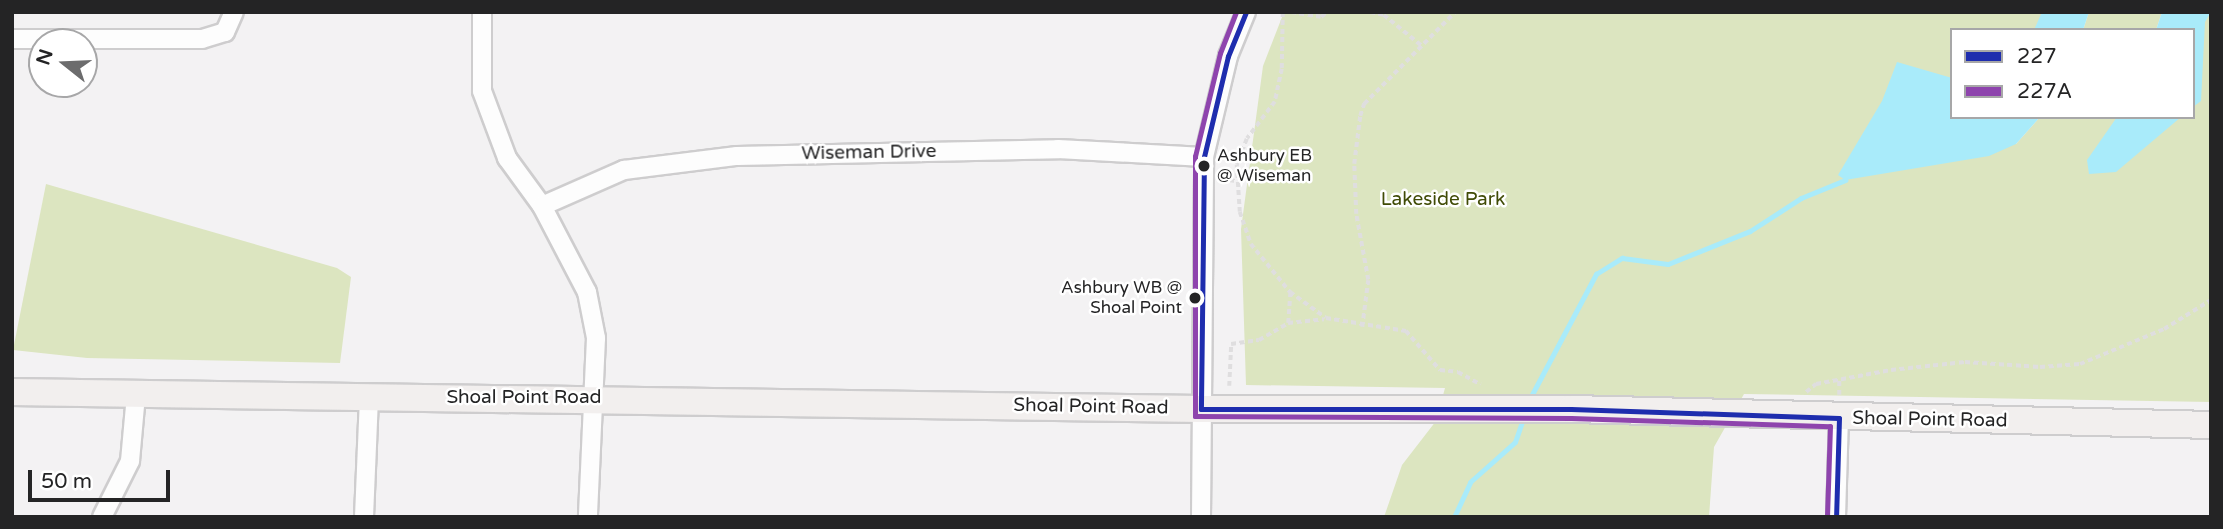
<!DOCTYPE html>
<style>
body{margin:0}
#map{position:relative;width:2223px;height:529px;overflow:hidden;background:#f3f2f3;font-family:"Varela Round",sans-serif}
div>[style]{position:absolute}
.green>*{inset:0;background:#dce5c0}
.water>*{inset:0;background:#a9ebfa}
.stream>*{height:5px;margin:-2.5px;padding:0 2.5px;transform-origin:2.5px;border-radius:2.5px;background:#a9ebfa}
.path>*{height:3.5px;margin-top:-1.75px;transform-origin:0;background:repeating-linear-gradient(90deg,#dfdedf 0 5px,transparent 0 8.5px)}
.roads{filter:drop-shadow(2px 0 #cecdce) drop-shadow(-2px 0 #cecdce) drop-shadow(0 2px #cecdce) drop-shadow(0 -2px #cecdce)}
.street>*{height:18px;margin:-9px;padding:0 9px;transform-origin:9px;border-radius:9px;background:#fdfdfd}
.secondary>*{height:26px;margin:-13px;padding:0 13px;transform-origin:13px;border-radius:13px;background:#f2efee}
.bus-1>*{height:5px;margin:-2.5px;padding:0 2.5px;transform-origin:2.5px;border-radius:2.5px;background:#1e2dae}
.bus-2>*{height:5px;margin:-2.5px;padding:0 2.5px;transform-origin:2.5px;border-radius:2.5px;background:#8e44ad}
.dots>*{width:19px;height:19px;translate:-50% -50%;box-sizing:border-box;border:4px solid #fff;border-radius:50%}
span{translate:-50% -50%;white-space:nowrap;text-align:center;line-height:1.15;-webkit-text-stroke:5px #fff;paint-order:stroke}
.bus-label{font-size:17px;color:#242425}
.left{translate:0 -50%;text-align:left}
.right{translate:-100% -50%;text-align:right}
.street-label{font-size:19px;color:#242425}
.park-label{font-size:19px;color:#404b06}
.frame{position:absolute;inset:0;border:14px solid #242425;pointer-events:none}
.legend{position:absolute;left:1950px;top:28px;width:245px;height:91px;box-sizing:border-box;background:#fff;border:2px solid #a7a7a8;margin:0;padding:9px 12px;list-style:none;font-size:21px;color:#242425}
.legend li{display:flex;align-items:center;gap:14px;height:35px}
.legend b{width:35px;border:2px solid #a7a7a8}
.north{position:absolute;left:28px;top:28px;width:70px;height:70px;box-sizing:border-box;background:#fff;border:2px solid #a7a7a8;border-radius:50%;rotate:288deg;font-size:19px;font-weight:700;line-height:28px;text-align:center;color:#242425}
.north::after{content:'';display:block;margin:auto;width:24px;height:32px;background:#6c6c6d;clip-path:polygon(50% 0,100% 100%,50% 72%,0 100%)}
.scale{position:absolute;left:28px;top:470px;width:142px;height:32px;box-sizing:border-box;border:4px solid #242425;border-top:0;padding-left:9px;font-size:21px;line-height:24px;white-space:nowrap;color:#242425;-webkit-text-stroke:5px #fff;paint-order:stroke}
</style>
<div id="map">
<div class="green">
<div style="clip-path:polygon(1284px 12px,2051px 12px,2041px 30px,1952px 30px,1952px 117px,2016px 144px,2040px 117px,2193px 117px,2193px 30px,2211px 12px,2211px 402px,1744px 394px,1714px 447px,1709px 517px,1384px 517px,1402px 465px,1436px 421px,1445px 388px,1246px 385px,1241px 229px,1263px 66px)"></div>
<div style="clip-path:polygon(2089px 12px,2162px 12px,2156px 30px,2083px 30px)"></div>
<div style="clip-path:polygon(46px 184px,337px 268px,351px 277px,340px 363px,87px 358px,13px 350px)"></div>
</div>
<div class="water">
<div style="clip-path:polygon(2042px 12px,2089px 12px,2083px 30px,2034px 30px)"></div>
<div style="clip-path:polygon(2162px 12px,2211px 12px,2205px 22px,2201px 101px,2193px 107px,2193px 30px,2156px 30px)"></div>
<div style="clip-path:polygon(1897px 62px,1952px 78px,1952px 117px,2040px 117px,2016px 144px,1989px 156px,1845px 180px,1838px 175px,1882px 101px)"></div>
<div style="clip-path:polygon(2117px 117px,2181px 117px,2116px 172px,2089px 174px,2087px 160px)"></div>
</div>
<div class="stream">
<div style="left:1529px;top:400px;width:143px;rotate:-62deg"></div>
<div style="left:1596px;top:274px;width:31px;rotate:-32deg"></div>
<div style="left:1622px;top:258px;width:46px;rotate:7.4deg"></div>
<div style="left:1668px;top:264px;width:88px;rotate:-21.9deg"></div>
<div style="left:1750px;top:231px;width:61px;rotate:-32.9deg"></div>
<div style="left:1801px;top:198px;width:48px;rotate:-22.2deg"></div>
<div style="left:1454px;top:517px;width:38px;rotate:-65deg"></div>
<div style="left:1470px;top:482px;width:60px;rotate:-41.6deg"></div>
<div style="left:1515px;top:442px;width:28px;rotate:-71deg"></div>
</div>
<div class="path">
<div style="left:1283px;top:12px;width:57px;rotate:91deg"></div>
<div style="left:1282px;top:69px;width:34px;rotate:102deg"></div>
<div style="left:1275px;top:102px;width:46px;rotate:127.1deg"></div>
<div style="left:1247px;top:139px;width:28px;rotate:111deg"></div>
<div style="left:1237px;top:165px;width:47px;rotate:86.3deg"></div>
<div style="left:1240px;top:212px;width:34px;rotate:71deg"></div>
<div style="left:1251px;top:244px;width:62px;rotate:50.9deg"></div>
<div style="left:1290px;top:292px;width:44px;rotate:35.8deg"></div>
<div style="left:1326px;top:318px;width:81px;rotate:9.2deg"></div>
<div style="left:1406px;top:331px;width:52px;rotate:48.9deg"></div>
<div style="left:1440px;top:370px;width:18px;rotate:6deg"></div>
<div style="left:1458px;top:372px;width:26px;rotate:29deg"></div>
<div style="left:1291px;top:12px;width:30px;rotate:9deg"></div>
<div style="left:1321px;top:17px;width:8px;rotate:-40deg"></div>
<div style="left:1370px;top:12px;width:14px;rotate:12deg"></div>
<div style="left:1384px;top:15px;width:49px;rotate:39.2deg"></div>
<div style="left:1221px;top:179px;width:15px;rotate:8deg"></div>
<div style="left:1288px;top:323px;width:31px;rotate:-86deg"></div>
<div style="left:1362px;top:327px;width:47px;rotate:-82.7deg"></div>
<div style="left:1368px;top:280px;width:67px;rotate:-100.3deg"></div>
<div style="left:1356px;top:214px;width:50px;rotate:-92.3deg"></div>
<div style="left:1354px;top:164px;width:48px;rotate:-82.9deg"></div>
<div style="left:1360px;top:116px;width:13px;rotate:-72deg"></div>
<div style="left:1364px;top:104px;width:129px;rotate:-45.3deg"></div>
<div style="left:1229px;top:386px;width:42px;rotate:-87.3deg"></div>
<div style="left:1231px;top:344px;width:28px;rotate:-8deg"></div>
<div style="left:1259px;top:340px;width:34px;rotate:-30deg"></div>
<div style="left:1288px;top:323px;width:36px;rotate:-6deg"></div>
<div style="left:1806px;top:392px;width:13px;rotate:-39deg"></div>
<div style="left:1816px;top:384px;width:76px;rotate:-10.6deg"></div>
<div style="left:1891px;top:370px;width:74px;rotate:-6.2deg"></div>
<div style="left:1965px;top:362px;width:75px;rotate:3.8deg"></div>
<div style="left:2040px;top:367px;width:40px;rotate:-4.3deg"></div>
<div style="left:2080px;top:364px;width:91px;rotate:-22.6deg"></div>
<div style="left:2164px;top:329px;width:55px;rotate:-31.7deg"></div>
<div style="left:1839px;top:395px;width:16px;rotate:-90deg"></div>
</div>
<div class="roads">
<div class="street">
<div style="left:482px;top:12px;width:79px;rotate:90deg"></div>
<div style="left:482px;top:91px;width:72px;rotate:69.5deg"></div>
<div style="left:507px;top:158px;width:59px;rotate:53.9deg"></div>
<div style="left:542px;top:206px;width:97px;rotate:62.4deg"></div>
<div style="left:587px;top:292px;width:47px;rotate:78.9deg"></div>
<div style="left:596px;top:338px;width:179px;rotate:92.6deg"></div>
<div style="left:12px;top:39px;width:190px"></div>
<div style="left:202px;top:39px;width:24px;rotate:-17deg"></div>
<div style="left:225px;top:32px;width:22px;rotate:-66deg"></div>
<div style="left:542px;top:206px;width:90px;rotate:-23.7deg"></div>
<div style="left:624px;top:170px;width:114px;rotate:-7.1deg"></div>
<div style="left:737px;top:156px;width:321px;rotate:-1.2deg"></div>
<div style="left:1058px;top:149px;width:146px;rotate:3.1deg"></div>
<div style="left:102px;top:517px;width:63px;rotate:-63.4deg"></div>
<div style="left:130px;top:461px;width:66px;rotate:-84.8deg"></div>
<div style="left:364px;top:517px;width:119px;rotate:-87.6deg"></div>
<div style="left:1201px;top:517px;width:360px;rotate:-89.5deg"></div>
<div style="left:1204px;top:157px;width:104px;rotate:-76.6deg"></div>
<div style="left:1228px;top:56px;width:48px;rotate:-67.8deg"></div>
<div style="left:1836px;top:517px;width:99px;rotate:-88.3deg"></div>
</div>
<div class="secondary">
<div style="left:12px;top:392px;width:1189px;rotate:0.82deg"></div>
<div style="left:1201px;top:409px;width:370px"></div>
<div style="left:1571px;top:409px;width:640px;rotate:1.43deg"></div>
</div>
</div>
<div class="bus-1">
<div style="left:1246px;top:12px;width:48px;rotate:112.2deg"></div>
<div style="left:1228px;top:56px;width:104px;rotate:103.4deg"></div>
<div style="left:1204px;top:157px;width:252px;rotate:90.7deg"></div>
<div style="left:1201px;top:409px;width:370px"></div>
<div style="left:1571px;top:409px;width:268px;rotate:1.9deg"></div>
<div style="left:1839px;top:418px;width:99px;rotate:91.7deg"></div>
</div>
<div class="bus-2">
<div style="left:1236px;top:12px;width:44px;rotate:111.3deg"></div>
<div style="left:1220px;top:53px;width:106px;rotate:103.6deg"></div>
<div style="left:1195px;top:156px;width:260px;rotate:90deg"></div>
<div style="left:1195px;top:416px;width:376px;rotate:0.3deg"></div>
<div style="left:1571px;top:418px;width:259px;rotate:1.8deg"></div>
<div style="left:1830px;top:426px;width:91px;rotate:91.9deg"></div>
</div>
<div class="dots">
<div style="left:1204px;top:166px;background:#242425"></div>
<div style="left:1195px;top:298px;background:#242425"></div>
</div>
<div class="bus-label">
<span class="left" style="left:1217px;top:166px">Ashbury EB<br>@ Wiseman</span>
<span class="right" style="left:1182px;top:298px">Ashbury WB @<br>Shoal Point</span>
</div>
<div class="street-label">
<span style="left:869px;top:153px;rotate:-1deg">Wiseman Drive</span>
<span style="left:524px;top:398px">Shoal Point Road</span>
<span style="left:1091px;top:407px;rotate:1deg">Shoal Point Road</span>
<span style="left:1930px;top:420px;rotate:1deg">Shoal Point Road</span>
</div>
<div class="park-label">
<span style="left:1443px;top:200px">Lakeside Park</span>
</div>
<div class="frame"></div>
<ul class="legend">
<li><b style="height:9px;background:#1e2dae"></b>227</li>
<li><b style="height:9px;background:#8e44ad"></b>227A</li>
</ul>
<div class="north">N</div>
<div class="scale">50 m</div>
</div>
